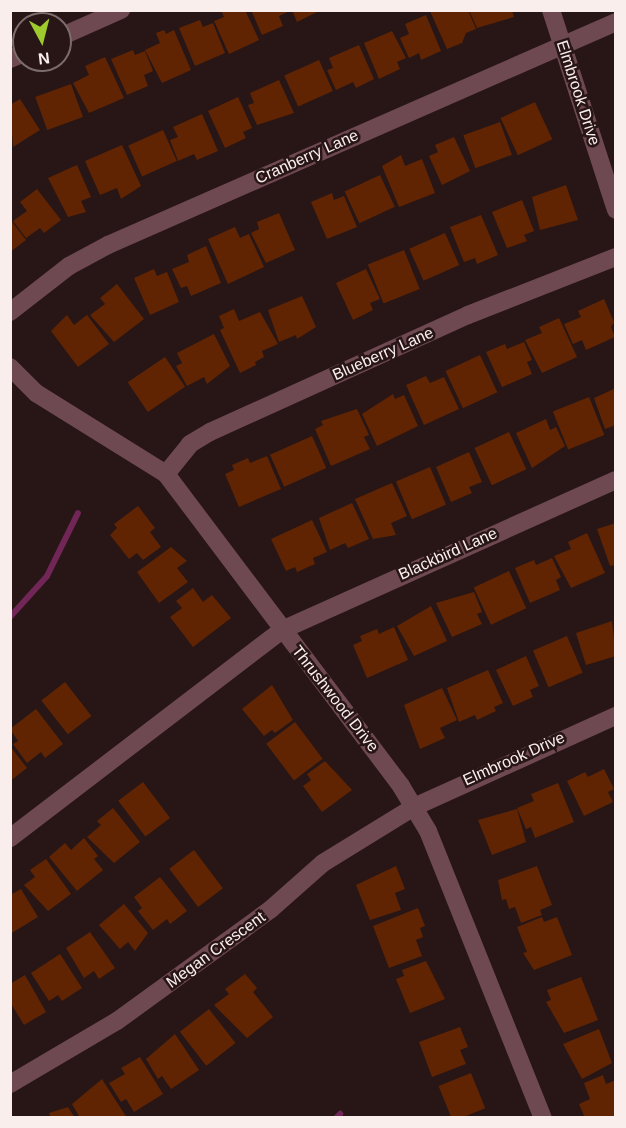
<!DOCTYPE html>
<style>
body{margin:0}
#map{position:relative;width:626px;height:1128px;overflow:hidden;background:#271615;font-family:Helvetica,sans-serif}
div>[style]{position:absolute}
.stream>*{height:6px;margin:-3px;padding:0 3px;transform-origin:3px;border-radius:3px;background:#712657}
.building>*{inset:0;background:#602403;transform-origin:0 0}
.minor>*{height:18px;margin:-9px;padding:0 9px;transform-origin:9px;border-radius:9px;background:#6f4952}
span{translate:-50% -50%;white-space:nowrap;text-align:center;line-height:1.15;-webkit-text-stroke:5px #271615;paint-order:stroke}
.street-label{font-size:16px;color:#faeeed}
.frame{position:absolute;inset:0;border:12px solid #faeeed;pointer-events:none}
.north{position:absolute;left:12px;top:12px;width:60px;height:60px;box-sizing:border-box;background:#271615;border:2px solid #7b6c6b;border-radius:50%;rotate:173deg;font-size:16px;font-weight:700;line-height:24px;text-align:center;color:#faeeed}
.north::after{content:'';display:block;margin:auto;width:21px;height:27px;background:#9fca2e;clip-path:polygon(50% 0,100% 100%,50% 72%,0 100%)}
</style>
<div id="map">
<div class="stream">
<div style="left:10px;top:617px;width:55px;rotate:-47.9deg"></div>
<div style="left:47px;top:576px;width:70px;rotate:-63.8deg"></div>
<div style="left:336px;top:1118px;width:6px;rotate:-45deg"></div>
</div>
<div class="building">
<div style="clip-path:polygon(221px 10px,245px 10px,259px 40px,229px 54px,214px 21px,224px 17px)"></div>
<div style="clip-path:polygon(251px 10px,292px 10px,279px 16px,283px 26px,262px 35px)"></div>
<div style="clip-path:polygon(292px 10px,321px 10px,297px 22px)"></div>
<div style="clip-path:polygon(468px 10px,476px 29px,466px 33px,462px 43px,447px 49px,430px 11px)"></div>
<div style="clip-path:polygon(469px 10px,512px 10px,514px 17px,477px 28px)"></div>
<div style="clip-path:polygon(426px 15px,441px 51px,421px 60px,419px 53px,409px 58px,400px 38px,409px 34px,405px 24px)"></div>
<div style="clip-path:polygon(200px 20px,203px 27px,213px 23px,225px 53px,195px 66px,179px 28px)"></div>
<div style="clip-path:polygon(164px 30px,166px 34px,174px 30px,191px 70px,162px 83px,145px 50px,160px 43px,156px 33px)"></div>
<div style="clip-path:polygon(392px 31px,406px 58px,397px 62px,400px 69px,379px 79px,364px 43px)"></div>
<div style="clip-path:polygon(359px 45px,374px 79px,356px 88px,353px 82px,336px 90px,327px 70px,333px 68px,329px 58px)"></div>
<div style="clip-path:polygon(133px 50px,135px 55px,145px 51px,153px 71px,144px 75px,148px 86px,127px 95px,111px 59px)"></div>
<div style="clip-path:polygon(105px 57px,124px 98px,89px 113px,73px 83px,89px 75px,85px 66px)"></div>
<div style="left:319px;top:60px;width:34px;height:38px;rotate:66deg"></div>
<div style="clip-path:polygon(279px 80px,294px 113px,257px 125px,248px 105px,254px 103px,250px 93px)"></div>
<div style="left:71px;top:84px;width:35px;height:38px;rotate:70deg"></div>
<div style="clip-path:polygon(238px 97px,252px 128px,243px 132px,246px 138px,225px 148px,208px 111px)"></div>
<div style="clip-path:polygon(20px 99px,40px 130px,13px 147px,10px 105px)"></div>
<div style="left:535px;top:102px;width:41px;height:38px;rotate:65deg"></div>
<div style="clip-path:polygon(202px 114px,218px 151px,197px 160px,194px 154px,178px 161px,170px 140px,178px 137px,173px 127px)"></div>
<div style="left:500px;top:122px;width:35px;height:39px;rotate:70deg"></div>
<div style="left:163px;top:130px;width:34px;height:38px;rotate:66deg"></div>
<div style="clip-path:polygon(454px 137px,470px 171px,442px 185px,429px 156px,438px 152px,435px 145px)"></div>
<div style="clip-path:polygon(122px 145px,141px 186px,121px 199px,117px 188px,100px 195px,85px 161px)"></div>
<div style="clip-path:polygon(401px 155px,405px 166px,422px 159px,435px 193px,399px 207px,382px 166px)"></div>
<div style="clip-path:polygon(77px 165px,91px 197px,81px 201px,86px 212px,68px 217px,48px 178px)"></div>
<div style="left:380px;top:175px;width:35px;height:39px;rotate:65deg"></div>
<div style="clip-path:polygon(566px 185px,578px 220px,540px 230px,532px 197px)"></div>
<div style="clip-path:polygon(37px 189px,61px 220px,44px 233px,40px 228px,26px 238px,13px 221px,27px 211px,20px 202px)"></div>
<div style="clip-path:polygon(332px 193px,334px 200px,344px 196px,357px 227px,327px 239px,311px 202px)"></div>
<div style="clip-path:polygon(522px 200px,534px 231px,524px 235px,527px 241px,507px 248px,492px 212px)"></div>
<div style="clip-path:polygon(279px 213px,295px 250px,266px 263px,251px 233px,259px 229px,257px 222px)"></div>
<div style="clip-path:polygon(481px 215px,498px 255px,477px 264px,475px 258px,464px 262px,450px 227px)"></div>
<div style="clip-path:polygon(10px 219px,26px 240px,10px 252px)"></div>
<div style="clip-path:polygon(235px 227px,240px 238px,249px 234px,264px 267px,228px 284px,208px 239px)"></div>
<div style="left:445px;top:233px;width:35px;height:39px;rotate:66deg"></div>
<div style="clip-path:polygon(206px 246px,221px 283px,191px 296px,187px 286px,181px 288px,172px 269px,189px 262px,187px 255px)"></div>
<div style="left:404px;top:250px;width:42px;height:39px;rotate:68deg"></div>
<div style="clip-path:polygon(154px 269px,157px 276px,167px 272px,179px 302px,150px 315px,134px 278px)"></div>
<div style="clip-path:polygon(366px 269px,380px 299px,370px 303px,373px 310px,353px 320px,336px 283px)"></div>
<div style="clip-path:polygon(117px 284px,144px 319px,114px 342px,90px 315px,105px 304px,100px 298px)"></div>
<div style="clip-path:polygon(302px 296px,316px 327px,297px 339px,296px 335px,279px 342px,268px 310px)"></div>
<div style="clip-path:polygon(604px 299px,614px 322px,611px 327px,615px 337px,586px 350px,582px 340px,573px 344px,564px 324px,581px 317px,578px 311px)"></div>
<div style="clip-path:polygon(234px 309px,239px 321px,260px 312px,278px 344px,262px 351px,264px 357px,255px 362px,256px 365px,240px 373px,220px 330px,224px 328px,219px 316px)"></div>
<div style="clip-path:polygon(67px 315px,74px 325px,87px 315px,109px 344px,78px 367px,51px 331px)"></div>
<div style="clip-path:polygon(559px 318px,577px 357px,542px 373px,525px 340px,542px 333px,539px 327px)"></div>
<div style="clip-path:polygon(214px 334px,230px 366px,207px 384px,204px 377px,187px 386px,176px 366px,182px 363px,177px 353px)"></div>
<div style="clip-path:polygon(524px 342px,532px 360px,527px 362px,532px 374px,502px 387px,486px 352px,505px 344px,507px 349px)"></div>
<div style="left:480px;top:355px;width:41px;height:38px;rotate:65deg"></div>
<div style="left:165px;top:357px;width:36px;height:45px;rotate:56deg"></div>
<div style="clip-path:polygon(426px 376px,430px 383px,444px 377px,459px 409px,424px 425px,406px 385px)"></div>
<div style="clip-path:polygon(616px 388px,616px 425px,605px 429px,594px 398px)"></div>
<div style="clip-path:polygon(393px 394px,395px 399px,404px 395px,418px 426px,377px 446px,362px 414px)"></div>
<div style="left:589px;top:397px;width:41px;height:39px;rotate:68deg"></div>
<div style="clip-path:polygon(357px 409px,369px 435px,364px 437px,370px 449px,331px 466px,315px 429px,323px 425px,321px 421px)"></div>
<div style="clip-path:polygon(546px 419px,550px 430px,556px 427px,565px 446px,532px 468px,516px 433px)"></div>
<div style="left:509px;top:432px;width:41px;height:38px;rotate:65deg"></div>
<div style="left:312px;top:436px;width:35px;height:46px;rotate:66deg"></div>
<div style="clip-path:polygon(469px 452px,482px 482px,469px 487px,472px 493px,451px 502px,436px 467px)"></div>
<div style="clip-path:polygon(267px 456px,281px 489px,239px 507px,225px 474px,234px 470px,232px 465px,248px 458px,250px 463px)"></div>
<div style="left:430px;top:467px;width:41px;height:37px;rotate:67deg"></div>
<div style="clip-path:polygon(392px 483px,407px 516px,391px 523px,396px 535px,373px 539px,355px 499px)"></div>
<div style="clip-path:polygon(352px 503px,369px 539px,348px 548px,345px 543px,330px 550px,319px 518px)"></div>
<div style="clip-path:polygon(138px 506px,155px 528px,150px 532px,161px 547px,143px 560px,137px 553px,129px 559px,110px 535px,117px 528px,114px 524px)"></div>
<div style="clip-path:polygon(312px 520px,327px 552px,313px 558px,315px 564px,297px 572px,295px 567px,286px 571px,271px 539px)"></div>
<div style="clip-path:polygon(616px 523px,616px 565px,610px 566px,597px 529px)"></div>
<div style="clip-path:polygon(587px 533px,605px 573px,571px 588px,554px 556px,571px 549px,568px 542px)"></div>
<div style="clip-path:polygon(171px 547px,187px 561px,177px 568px,188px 582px,159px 603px,137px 572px)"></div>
<div style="clip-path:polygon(552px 558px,561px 577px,556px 580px,560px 590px,530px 603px,515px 568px,534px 560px,536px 565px)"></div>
<div style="left:509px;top:571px;width:41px;height:39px;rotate:65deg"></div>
<div style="clip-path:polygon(193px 588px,203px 602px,212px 595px,231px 618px,193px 647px,170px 617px,182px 608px,176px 601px)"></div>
<div style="clip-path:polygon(474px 592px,482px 612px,477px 614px,482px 624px,452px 637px,436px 603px)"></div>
<div style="clip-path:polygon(431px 606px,447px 641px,414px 656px,397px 626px)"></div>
<div style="clip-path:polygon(612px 621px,616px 656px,586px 665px,576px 633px)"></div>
<div style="clip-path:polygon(394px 627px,408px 660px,367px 678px,353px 645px,362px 641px,360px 636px,377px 629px,379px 634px)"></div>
<div style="left:567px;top:636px;width:40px;height:37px;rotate:67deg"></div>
<div style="clip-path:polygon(526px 656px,539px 686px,530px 690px,533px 697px,513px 706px,496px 670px)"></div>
<div style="clip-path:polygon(488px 670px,503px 703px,494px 707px,496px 711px,477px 720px,475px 715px,459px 722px,447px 688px)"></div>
<div style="left:65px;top:682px;width:43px;height:30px;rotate:52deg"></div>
<div style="clip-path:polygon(272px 685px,293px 720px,275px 733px,272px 730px,264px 736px,242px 709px)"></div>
<div style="clip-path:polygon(442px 688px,457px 720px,440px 728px,445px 738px,420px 749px,404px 705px)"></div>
<div style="clip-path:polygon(36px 709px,63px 744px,45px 758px,41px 752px,27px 763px,13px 744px,18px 741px,10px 729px)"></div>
<div style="left:295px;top:722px;width:46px;height:36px;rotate:53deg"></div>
<div style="clip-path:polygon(10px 746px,27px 768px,10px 781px)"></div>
<div style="clip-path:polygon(325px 761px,352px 790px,322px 812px,303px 786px,311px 780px,307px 774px)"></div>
<div style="clip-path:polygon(604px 769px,614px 789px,608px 792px,613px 802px,584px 816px,567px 781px,585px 772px,588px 777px)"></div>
<div style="left:143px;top:782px;width:45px;height:31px;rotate:53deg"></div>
<div style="clip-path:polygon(558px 783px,574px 822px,535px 838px,531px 827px,526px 829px,517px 808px,534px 801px,531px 794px)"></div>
<div style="clip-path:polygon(113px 808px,140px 842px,114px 863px,87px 837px,101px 825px,97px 821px)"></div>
<div style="clip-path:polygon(517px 809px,526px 842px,492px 855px,478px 820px)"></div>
<div style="clip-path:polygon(84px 838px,98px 856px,94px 859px,103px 870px,77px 891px,49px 857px,65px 843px,71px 850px)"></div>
<div style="left:194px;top:850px;width:48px;height:31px;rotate:53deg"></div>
<div style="clip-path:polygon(46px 859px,71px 894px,48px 911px,24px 885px,35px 877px,30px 870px)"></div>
<div style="clip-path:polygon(396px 866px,405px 889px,395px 893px,401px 910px,370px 920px,356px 885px)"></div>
<div style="clip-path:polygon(537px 866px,552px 905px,540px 910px,542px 915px,521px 923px,515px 907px,509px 909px,506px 899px,502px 900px,498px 880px)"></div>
<div style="clip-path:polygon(160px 877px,187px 911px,170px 924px,167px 919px,153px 930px,138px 911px,142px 908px,134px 897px)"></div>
<div style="clip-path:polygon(21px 889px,38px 917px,10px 934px,10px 892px,12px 894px)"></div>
<div style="clip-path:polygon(124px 904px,148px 933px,135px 951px,128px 942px,120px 949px,99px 925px)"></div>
<div style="clip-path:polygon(418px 908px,425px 926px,420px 928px,423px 937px,416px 940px,422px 956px,389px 968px,373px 926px)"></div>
<div style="clip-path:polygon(542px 917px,544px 922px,557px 917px,572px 955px,534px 970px,523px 953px,527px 952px,517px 927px)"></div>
<div style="clip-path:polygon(90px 932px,115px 968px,99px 979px,94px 971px,84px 978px,66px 948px)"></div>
<div style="clip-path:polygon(60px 954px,82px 988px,62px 1001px,58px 995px,49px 1001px,31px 973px)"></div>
<div style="clip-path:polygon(426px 961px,445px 999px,410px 1013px,396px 979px,404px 976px,402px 970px)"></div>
<div style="clip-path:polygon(245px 974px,257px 988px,253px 992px,273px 1017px,247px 1038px,214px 1005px,229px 994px,225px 989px)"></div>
<div style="clip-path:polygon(25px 975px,46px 1012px,24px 1025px,10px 1002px,10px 984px)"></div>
<div style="clip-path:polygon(581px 977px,598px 1020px,564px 1033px,546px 1002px,551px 1000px,547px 990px)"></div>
<div style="left:209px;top:1009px;width:43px;height:37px;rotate:52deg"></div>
<div style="clip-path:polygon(460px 1027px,468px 1047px,460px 1050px,466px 1064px,432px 1077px,419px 1042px)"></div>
<div style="clip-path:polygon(599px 1029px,612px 1063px,582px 1079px,563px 1044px)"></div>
<div style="clip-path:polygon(175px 1034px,199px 1070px,171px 1089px,162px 1076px,158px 1079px,146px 1059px)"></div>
<div style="clip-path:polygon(140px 1057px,163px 1094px,134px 1112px,126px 1099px,121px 1102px,109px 1083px,125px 1074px,121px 1068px)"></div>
<div style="left:471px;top:1073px;width:38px;height:35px;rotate:68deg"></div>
<div style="clip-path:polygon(603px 1075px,606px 1084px,616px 1080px,616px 1118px,585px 1118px,579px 1104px,590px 1099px,584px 1083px)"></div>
<div style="clip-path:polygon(102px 1079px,127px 1118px,80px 1118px,72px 1104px)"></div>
<div style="clip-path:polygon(68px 1107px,75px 1118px,51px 1118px,49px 1113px)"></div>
</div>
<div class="minor">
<div style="left:551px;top:10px;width:210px;rotate:72deg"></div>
<div style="left:60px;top:37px;width:67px;rotate:-23.9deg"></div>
<div style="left:10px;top:59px;width:15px;rotate:-23deg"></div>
<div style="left:10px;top:312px;width:75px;rotate:-37.9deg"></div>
<div style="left:69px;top:266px;width:44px;rotate:-28.3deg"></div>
<div style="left:108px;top:245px;width:555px;rotate:-23.7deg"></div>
<div style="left:10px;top:367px;width:37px;rotate:45deg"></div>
<div style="left:36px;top:393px;width:153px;rotate:31.9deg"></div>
<div style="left:166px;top:474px;width:391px;rotate:53deg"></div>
<div style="left:401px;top:786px;width:52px;rotate:59deg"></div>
<div style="left:428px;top:831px;width:309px;rotate:68.2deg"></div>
<div style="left:166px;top:474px;width:38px;rotate:-51deg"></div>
<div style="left:190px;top:444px;width:23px;rotate:-31deg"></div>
<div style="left:210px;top:432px;width:283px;rotate:-24.4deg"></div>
<div style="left:468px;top:315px;width:159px;rotate:-21.4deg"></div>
<div style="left:10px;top:838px;width:342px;rotate:-37.4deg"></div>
<div style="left:282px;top:630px;width:366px;rotate:-24.2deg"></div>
<div style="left:10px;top:1084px;width:124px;rotate:-30.5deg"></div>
<div style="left:117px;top:1021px;width:190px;rotate:-36deg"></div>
<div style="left:271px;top:909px;width:69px;rotate:-41.5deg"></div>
<div style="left:323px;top:863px;width:107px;rotate:-31.6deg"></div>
<div style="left:414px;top:807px;width:222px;rotate:-24.3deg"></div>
</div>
<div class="street-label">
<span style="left:578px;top:93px;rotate:72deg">Elmbrook Drive</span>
<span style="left:307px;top:157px;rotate:-24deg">Cranberry Lane</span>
<span style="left:383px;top:354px;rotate:-24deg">Blueberry Lane</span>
<span style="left:448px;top:554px;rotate:-24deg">Blackbird Lane</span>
<span style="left:335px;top:699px;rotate:52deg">Thrushwood Drive</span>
<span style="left:514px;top:759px;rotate:-24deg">Elmbrook Drive</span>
<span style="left:216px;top:950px;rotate:-36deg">Megan Crescent</span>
</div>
<div class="frame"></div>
<div class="north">N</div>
</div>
